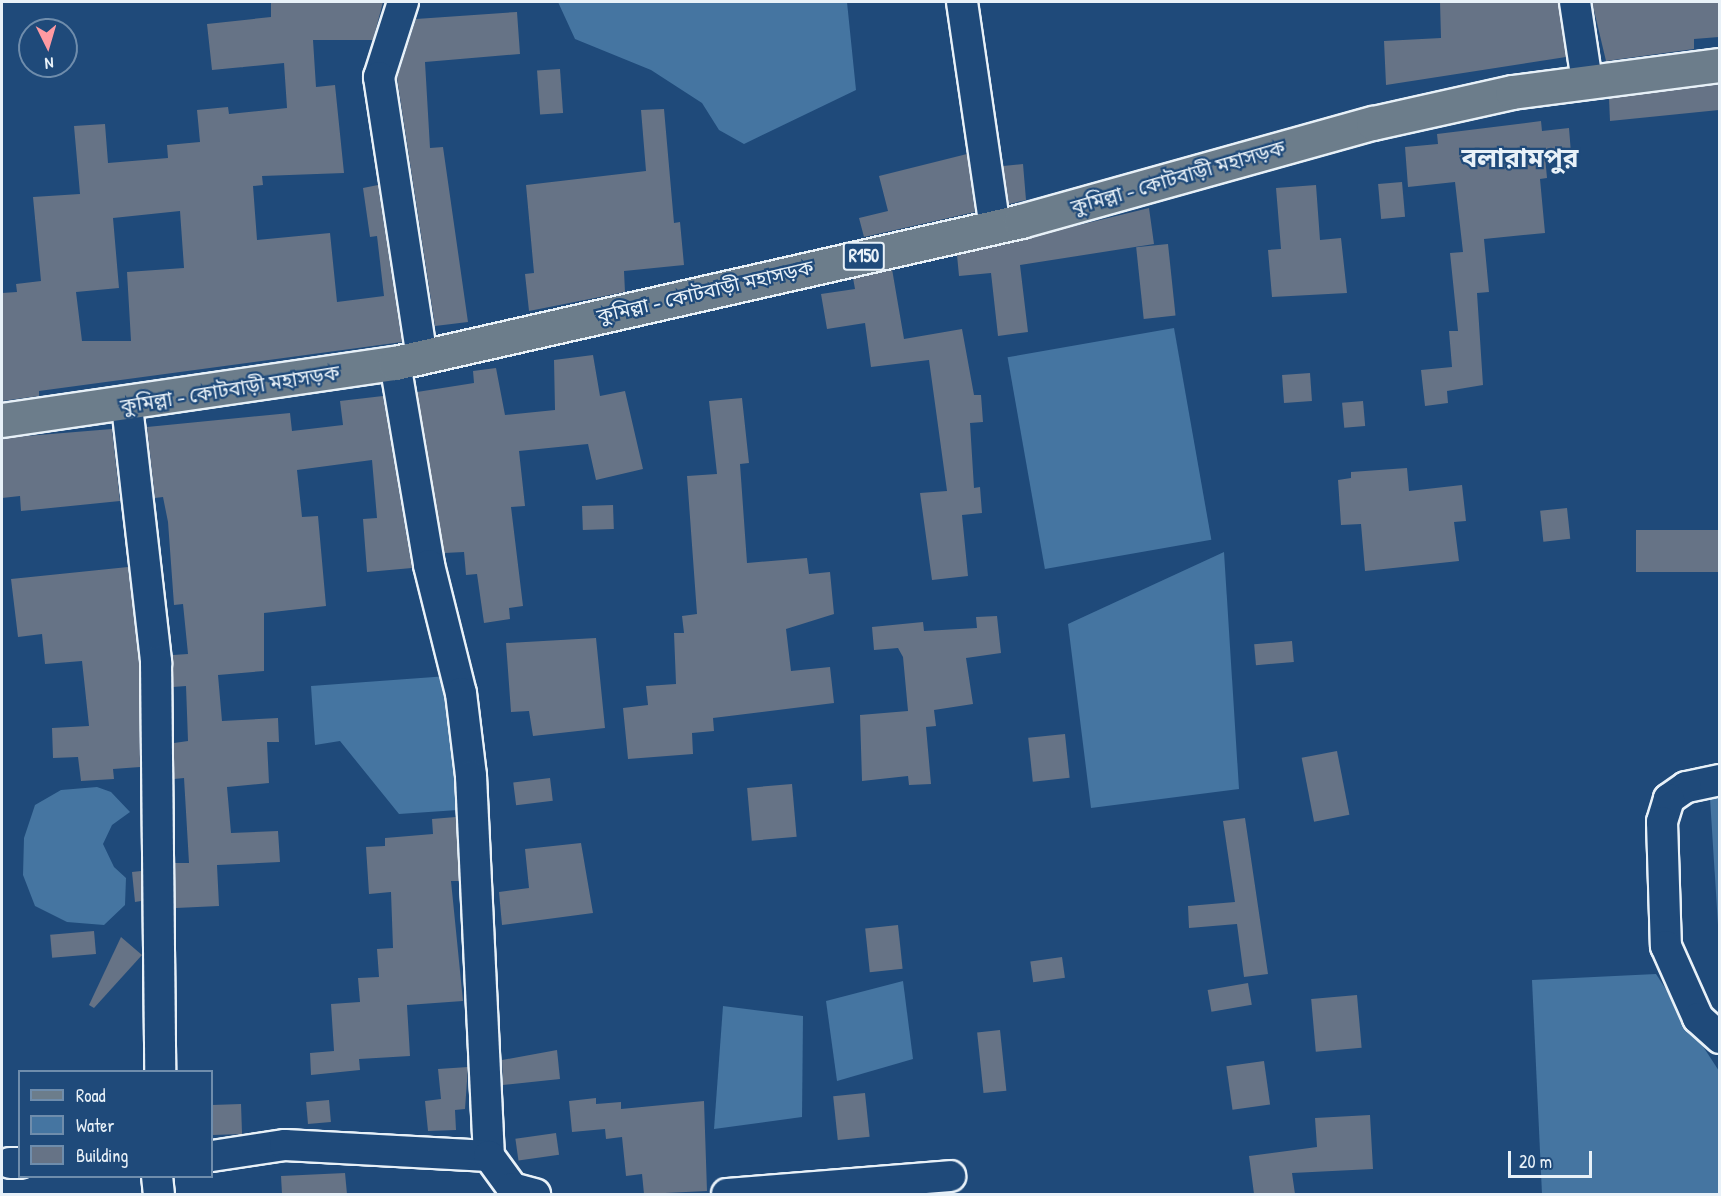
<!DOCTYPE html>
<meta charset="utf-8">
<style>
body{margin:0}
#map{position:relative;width:1721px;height:1196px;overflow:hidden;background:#1f4a7a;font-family:"Patrick Hand","Noto Sans Bengali",sans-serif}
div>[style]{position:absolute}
.water>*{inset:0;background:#4575a1;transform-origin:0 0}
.building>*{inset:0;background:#667386;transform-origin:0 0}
.roads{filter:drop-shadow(2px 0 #e8f1f8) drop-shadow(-2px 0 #e8f1f8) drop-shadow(0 2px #e8f1f8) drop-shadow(0 -2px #e8f1f8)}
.minor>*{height:30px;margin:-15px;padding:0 15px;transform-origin:15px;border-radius:15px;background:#1f4a7a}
.major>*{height:33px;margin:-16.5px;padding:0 16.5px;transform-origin:16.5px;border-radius:16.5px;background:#6c7d8b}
span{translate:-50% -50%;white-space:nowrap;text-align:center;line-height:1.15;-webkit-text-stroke:4.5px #1f4a7a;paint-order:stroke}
.shield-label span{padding:2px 4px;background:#1f4a7a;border:2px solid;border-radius:4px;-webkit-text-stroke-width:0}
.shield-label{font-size:18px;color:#e8f1f8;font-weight:700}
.street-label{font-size:20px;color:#e8f1f8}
.district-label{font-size:26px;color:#e8f1f8;font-weight:700}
.frame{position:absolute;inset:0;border:3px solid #e8f1f8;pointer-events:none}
.legend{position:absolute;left:18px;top:1070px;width:195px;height:108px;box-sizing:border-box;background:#1f4a7a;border:2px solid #6f8dac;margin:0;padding:8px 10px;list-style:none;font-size:18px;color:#e8f1f8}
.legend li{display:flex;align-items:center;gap:12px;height:30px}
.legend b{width:30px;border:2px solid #6f8dac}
.north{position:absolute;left:18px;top:18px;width:60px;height:60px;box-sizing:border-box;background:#1f4a7a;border:2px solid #6f8dac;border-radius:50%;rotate:175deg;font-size:16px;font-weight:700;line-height:24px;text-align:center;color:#e8f1f8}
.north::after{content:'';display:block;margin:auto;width:21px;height:27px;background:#ff9aa2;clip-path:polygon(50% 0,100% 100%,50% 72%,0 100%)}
.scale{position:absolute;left:1508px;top:1151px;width:84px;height:27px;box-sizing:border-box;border:3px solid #e8f1f8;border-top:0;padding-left:8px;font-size:18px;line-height:21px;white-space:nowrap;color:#e8f1f8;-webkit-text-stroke:4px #1f4a7a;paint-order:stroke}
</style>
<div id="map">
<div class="water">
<div style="clip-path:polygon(558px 2px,847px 2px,856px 90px,744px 144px,719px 130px,702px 103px,651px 70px,575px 39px)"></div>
<div style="left:1174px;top:328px;width:215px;height:169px;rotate:80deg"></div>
<div style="clip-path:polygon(1224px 552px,1239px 789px,1091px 808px,1068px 624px)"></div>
<div style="clip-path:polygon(448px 676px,458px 810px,399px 814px,340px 741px,315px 745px,311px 686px)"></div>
<div style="clip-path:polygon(97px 787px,111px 792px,130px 812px,112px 825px,103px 844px,114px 867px,126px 878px,125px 905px,104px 925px,67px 922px,35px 906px,23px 875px,24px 838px,35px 805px,61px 790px)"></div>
<div style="clip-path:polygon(1710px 798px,1719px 798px,1719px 941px)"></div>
<div style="clip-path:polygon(1656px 974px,1719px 1071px,1719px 1194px,1542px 1194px,1532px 980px)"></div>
<div style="clip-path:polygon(903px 981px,913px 1059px,837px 1081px,826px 1001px)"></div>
<div style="clip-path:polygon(723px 1006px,803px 1016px,802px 1117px,714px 1129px)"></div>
</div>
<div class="building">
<div style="clip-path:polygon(evenodd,271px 2px,383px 2px,373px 40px,313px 40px,316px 87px,335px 85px,344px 173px,262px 176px,263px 185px,253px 186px,257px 240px,330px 233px,337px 302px,384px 296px,377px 236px,370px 237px,363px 188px,378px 185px,402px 342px,39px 391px,39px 396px,2px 401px,2px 293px,17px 292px,16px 284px,41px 281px,33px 197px,80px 194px,74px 126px,105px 124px,108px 163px,168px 158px,167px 145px,200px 142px,197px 110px,228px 107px,229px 114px,287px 108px,284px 63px,212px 70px,207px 24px,271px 17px,271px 2px,180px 211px,184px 268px,127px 272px,131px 341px,82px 341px,76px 292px,119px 288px,113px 218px,180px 211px)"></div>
<div style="clip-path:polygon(1440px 2px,1558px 2px,1566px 57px,1386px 85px,1384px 41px,1441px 38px)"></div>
<div style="clip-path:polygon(1592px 2px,1719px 2px,1719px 37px,1694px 39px,1694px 49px,1606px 61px)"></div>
<div style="clip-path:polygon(517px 12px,520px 54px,425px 62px,430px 148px,443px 147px,468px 322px,435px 326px,397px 78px,416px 19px)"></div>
<div style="left:560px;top:69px;width:44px;height:23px;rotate:86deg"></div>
<div style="clip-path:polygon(1719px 84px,1719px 110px,1610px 121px,1609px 98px)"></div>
<div style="clip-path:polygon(664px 109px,674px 223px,680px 222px,684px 265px,624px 271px,625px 292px,529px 311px,525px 274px,534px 273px,526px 185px,646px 171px,641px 110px)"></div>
<div style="clip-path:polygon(1541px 121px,1542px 131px,1569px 128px,1571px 153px,1545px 156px,1547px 178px,1540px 179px,1545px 233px,1484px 239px,1489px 292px,1477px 293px,1483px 385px,1447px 391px,1448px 403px,1425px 406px,1421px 370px,1452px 367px,1449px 331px,1458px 331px,1450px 253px,1463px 252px,1455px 182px,1408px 187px,1405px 147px,1438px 144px,1437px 134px)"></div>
<div style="clip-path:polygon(967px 154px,975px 212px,864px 237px,859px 218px,888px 211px,879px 176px)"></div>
<div style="clip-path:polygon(1023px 164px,1026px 200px,1009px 204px,1003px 166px)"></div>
<div style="left:1402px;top:182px;width:35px;height:24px;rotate:85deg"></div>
<div style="clip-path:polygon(1316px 185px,1320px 240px,1341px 238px,1347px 293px,1272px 297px,1268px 250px,1281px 249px,1276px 188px)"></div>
<div style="clip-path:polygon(1149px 208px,1154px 244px,1020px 265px,1028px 332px,998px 336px,991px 273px,959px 276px,957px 255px)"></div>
<div style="left:1168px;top:244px;width:72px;height:32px;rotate:84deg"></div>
<div style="clip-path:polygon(892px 269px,904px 339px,962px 329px,974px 395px,981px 395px,983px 422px,970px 423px,974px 488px,980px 487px,982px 513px,962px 515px,968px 576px,932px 580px,920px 493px,947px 491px,929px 360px,871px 367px,865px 323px,827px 329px,821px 294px,855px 289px,853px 278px)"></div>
<div style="clip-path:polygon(593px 355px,600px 396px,625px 391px,643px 469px,596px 480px,588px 444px,519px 451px,525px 506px,511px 507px,523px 606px,509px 608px,510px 619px,484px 623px,477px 574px,466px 575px,464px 552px,444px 553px,417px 392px,474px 383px,473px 371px,496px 368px,505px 415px,555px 410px,554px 360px)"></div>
<div style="left:1310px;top:373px;width:28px;height:28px;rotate:86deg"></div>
<div style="clip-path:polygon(383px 396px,412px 568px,367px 572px,363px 519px,377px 518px,372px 460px,297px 470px,302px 517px,318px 516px,326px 606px,264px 613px,264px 671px,218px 675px,222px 721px,278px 718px,279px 742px,267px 742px,269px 783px,227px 787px,231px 833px,278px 831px,280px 862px,217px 865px,219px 906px,176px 908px,175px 863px,189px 863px,184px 778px,174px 779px,174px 743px,188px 741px,186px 686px,173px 687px,173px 655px,188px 654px,183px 604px,174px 605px,168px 522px,163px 497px,155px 498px,147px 427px,290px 413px,292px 431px,343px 425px,340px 401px)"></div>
<div style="clip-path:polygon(742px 398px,749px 463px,740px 464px,747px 563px,807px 558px,809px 574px,830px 572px,834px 614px,786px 629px,791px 671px,830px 667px,834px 703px,713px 718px,714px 731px,692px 733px,693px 754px,628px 759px,623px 708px,648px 705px,646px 686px,676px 684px,674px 633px,684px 633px,682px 616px,697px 614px,687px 476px,717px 474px,709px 401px)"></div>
<div style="left:1363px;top:401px;width:25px;height:21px;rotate:85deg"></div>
<div style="clip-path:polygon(112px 429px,120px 501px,21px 511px,20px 496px,2px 498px,2px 438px)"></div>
<div style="clip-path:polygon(1407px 468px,1409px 491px,1462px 485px,1466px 521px,1454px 522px,1459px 561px,1365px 571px,1361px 524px,1341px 525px,1338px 480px,1351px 478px,1351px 472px)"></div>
<div style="left:613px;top:505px;width:24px;height:31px;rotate:88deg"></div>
<div style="left:1567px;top:508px;width:31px;height:27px;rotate:84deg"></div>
<div style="left:1719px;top:530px;width:42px;height:83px;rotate:90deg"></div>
<div style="clip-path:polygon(128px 567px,139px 663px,140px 767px,113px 769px,114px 779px,81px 781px,78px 757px,53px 758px,52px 728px,89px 726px,82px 661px,45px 664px,42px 634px,18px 637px,11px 579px)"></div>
<div style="clip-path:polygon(997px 616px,1001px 653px,966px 658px,973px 704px,934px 710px,936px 726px,926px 727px,931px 784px,909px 785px,908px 776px,862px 781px,860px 715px,908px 711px,903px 657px,898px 648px,874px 650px,872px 627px,923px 622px,924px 631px,977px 628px,976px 617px)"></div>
<div style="clip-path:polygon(596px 638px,605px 728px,533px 736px,529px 711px,511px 712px,506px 643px)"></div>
<div style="left:1292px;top:641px;width:21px;height:38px;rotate:85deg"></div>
<div style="left:1065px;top:734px;width:44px;height:37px;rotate:84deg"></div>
<div style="left:1337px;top:751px;width:65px;height:36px;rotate:79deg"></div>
<div style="left:550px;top:778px;width:23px;height:37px;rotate:83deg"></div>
<div style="left:792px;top:784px;width:53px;height:45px;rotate:85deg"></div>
<div style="clip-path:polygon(456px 817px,459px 881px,451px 881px,463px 1001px,407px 1005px,410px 1056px,359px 1059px,360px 1070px,311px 1075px,310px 1053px,334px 1051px,331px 1004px,360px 1002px,358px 978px,379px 977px,377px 949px,393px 948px,391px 892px,369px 894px,366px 847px,385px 846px,385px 838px,433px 834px,432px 819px)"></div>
<div style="clip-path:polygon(1245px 818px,1268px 974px,1244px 977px,1237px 924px,1189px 928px,1188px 906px,1235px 902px,1223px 821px)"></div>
<div style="clip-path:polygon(581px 843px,593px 913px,502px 925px,499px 892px,529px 888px,525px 849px)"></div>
<div style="clip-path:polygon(141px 871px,141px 901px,135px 902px,132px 872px)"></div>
<div style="left:898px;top:925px;width:44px;height:33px;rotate:84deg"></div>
<div style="left:94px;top:931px;width:23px;height:44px;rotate:85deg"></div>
<div style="clip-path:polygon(121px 937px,142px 955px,94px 1008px,89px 1005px)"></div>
<div style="left:1062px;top:957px;width:21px;height:32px;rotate:82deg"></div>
<div style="left:1248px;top:983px;width:22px;height:41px;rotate:80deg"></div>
<div style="left:1357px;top:995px;width:53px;height:46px;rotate:85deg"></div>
<div style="left:1000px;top:1030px;width:61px;height:23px;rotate:84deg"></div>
<div style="clip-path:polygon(557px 1050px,560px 1079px,503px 1085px,502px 1060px)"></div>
<div style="left:1264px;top:1061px;width:44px;height:38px;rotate:82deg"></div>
<div style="clip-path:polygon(468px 1067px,465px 1109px,455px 1110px,456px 1130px,428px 1131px,425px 1101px,441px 1099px,438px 1069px)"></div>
<div style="left:865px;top:1093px;width:44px;height:32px;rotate:84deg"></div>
<div style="clip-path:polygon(596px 1098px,596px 1104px,621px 1102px,621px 1109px,704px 1101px,707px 1191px,644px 1194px,642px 1174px,626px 1176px,622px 1137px,606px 1139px,605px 1129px,572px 1132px,569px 1101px)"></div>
<div style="left:329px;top:1100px;width:22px;height:23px;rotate:85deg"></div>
<div style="left:241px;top:1104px;width:30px;height:29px;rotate:88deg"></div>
<div style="clip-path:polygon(1370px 1115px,1373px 1169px,1292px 1173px,1295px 1194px,1254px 1194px,1249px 1156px,1317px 1147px,1315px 1118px)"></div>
<div style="left:556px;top:1133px;width:22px;height:41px;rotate:82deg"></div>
<div style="clip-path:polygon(345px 1173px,347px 1194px,282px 1194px,281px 1176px)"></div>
</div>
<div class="roads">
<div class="minor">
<div style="left:403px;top:2px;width:79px;rotate:107.7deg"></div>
<div style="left:379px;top:77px;width:283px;rotate:81.3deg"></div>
<div style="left:962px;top:2px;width:227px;rotate:81.7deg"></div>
<div style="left:1575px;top:2px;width:80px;rotate:81.4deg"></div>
<div style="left:395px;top:363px;width:205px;rotate:80.4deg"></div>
<div style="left:429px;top:565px;width:132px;rotate:76deg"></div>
<div style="left:461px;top:693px;width:84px;rotate:83.1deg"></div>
<div style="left:471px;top:776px;width:380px;rotate:87.3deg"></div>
<div style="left:127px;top:406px;width:258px;rotate:83.5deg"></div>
<div style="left:156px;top:662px;width:410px;rotate:89.4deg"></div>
<div style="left:1720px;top:780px;width:35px;rotate:168deg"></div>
<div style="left:1686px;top:787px;width:21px;rotate:145deg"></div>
<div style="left:1669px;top:799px;width:24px;rotate:107deg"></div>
<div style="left:1662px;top:822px;width:124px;rotate:88.2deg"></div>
<div style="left:1666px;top:946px;width:79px;rotate:66deg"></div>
<div style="left:1698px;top:1018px;width:30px;rotate:42deg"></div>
<div style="left:212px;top:1156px;width:74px;rotate:-8.6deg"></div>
<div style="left:285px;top:1145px;width:204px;rotate:3.1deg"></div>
<div style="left:489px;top:1156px;width:39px;rotate:54deg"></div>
<div style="left:512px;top:1188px;width:24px;rotate:15deg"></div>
<div style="left:10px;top:1163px;width:10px"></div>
<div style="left:157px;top:1176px;width:18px;rotate:84deg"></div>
<div style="left:727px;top:1194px;width:224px;rotate:-4.6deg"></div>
</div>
<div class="major">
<div style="left:2px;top:420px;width:397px;rotate:-8.3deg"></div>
<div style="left:395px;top:363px;width:642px;rotate:-12.78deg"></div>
<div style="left:1021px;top:221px;width:365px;rotate:-15.6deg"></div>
<div style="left:1373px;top:123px;width:142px;rotate:-12.6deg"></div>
<div style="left:1512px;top:92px;width:210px;rotate:-7.4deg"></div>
</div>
</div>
<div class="shield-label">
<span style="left:864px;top:256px">R150</span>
</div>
<div class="street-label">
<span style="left:1178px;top:177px;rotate:-16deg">কুমিল্লা - কোটবাড়ী মহাসড়ক</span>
<span style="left:705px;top:291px;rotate:-13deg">কুমিল্লা - কোটবাড়ী মহাসড়ক</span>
<span style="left:230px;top:389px;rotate:-9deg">কুমিল্লা - কোটবাড়ী মহাসড়ক</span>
</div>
<div class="district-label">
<span style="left:1520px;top:158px">বলারামপুর</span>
</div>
<div class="frame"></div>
<ul class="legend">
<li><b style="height:8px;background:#6c7d8b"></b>Road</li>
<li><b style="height:16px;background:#4575a1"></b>Water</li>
<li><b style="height:16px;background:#667386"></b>Building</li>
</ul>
<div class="north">N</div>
<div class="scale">20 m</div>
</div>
